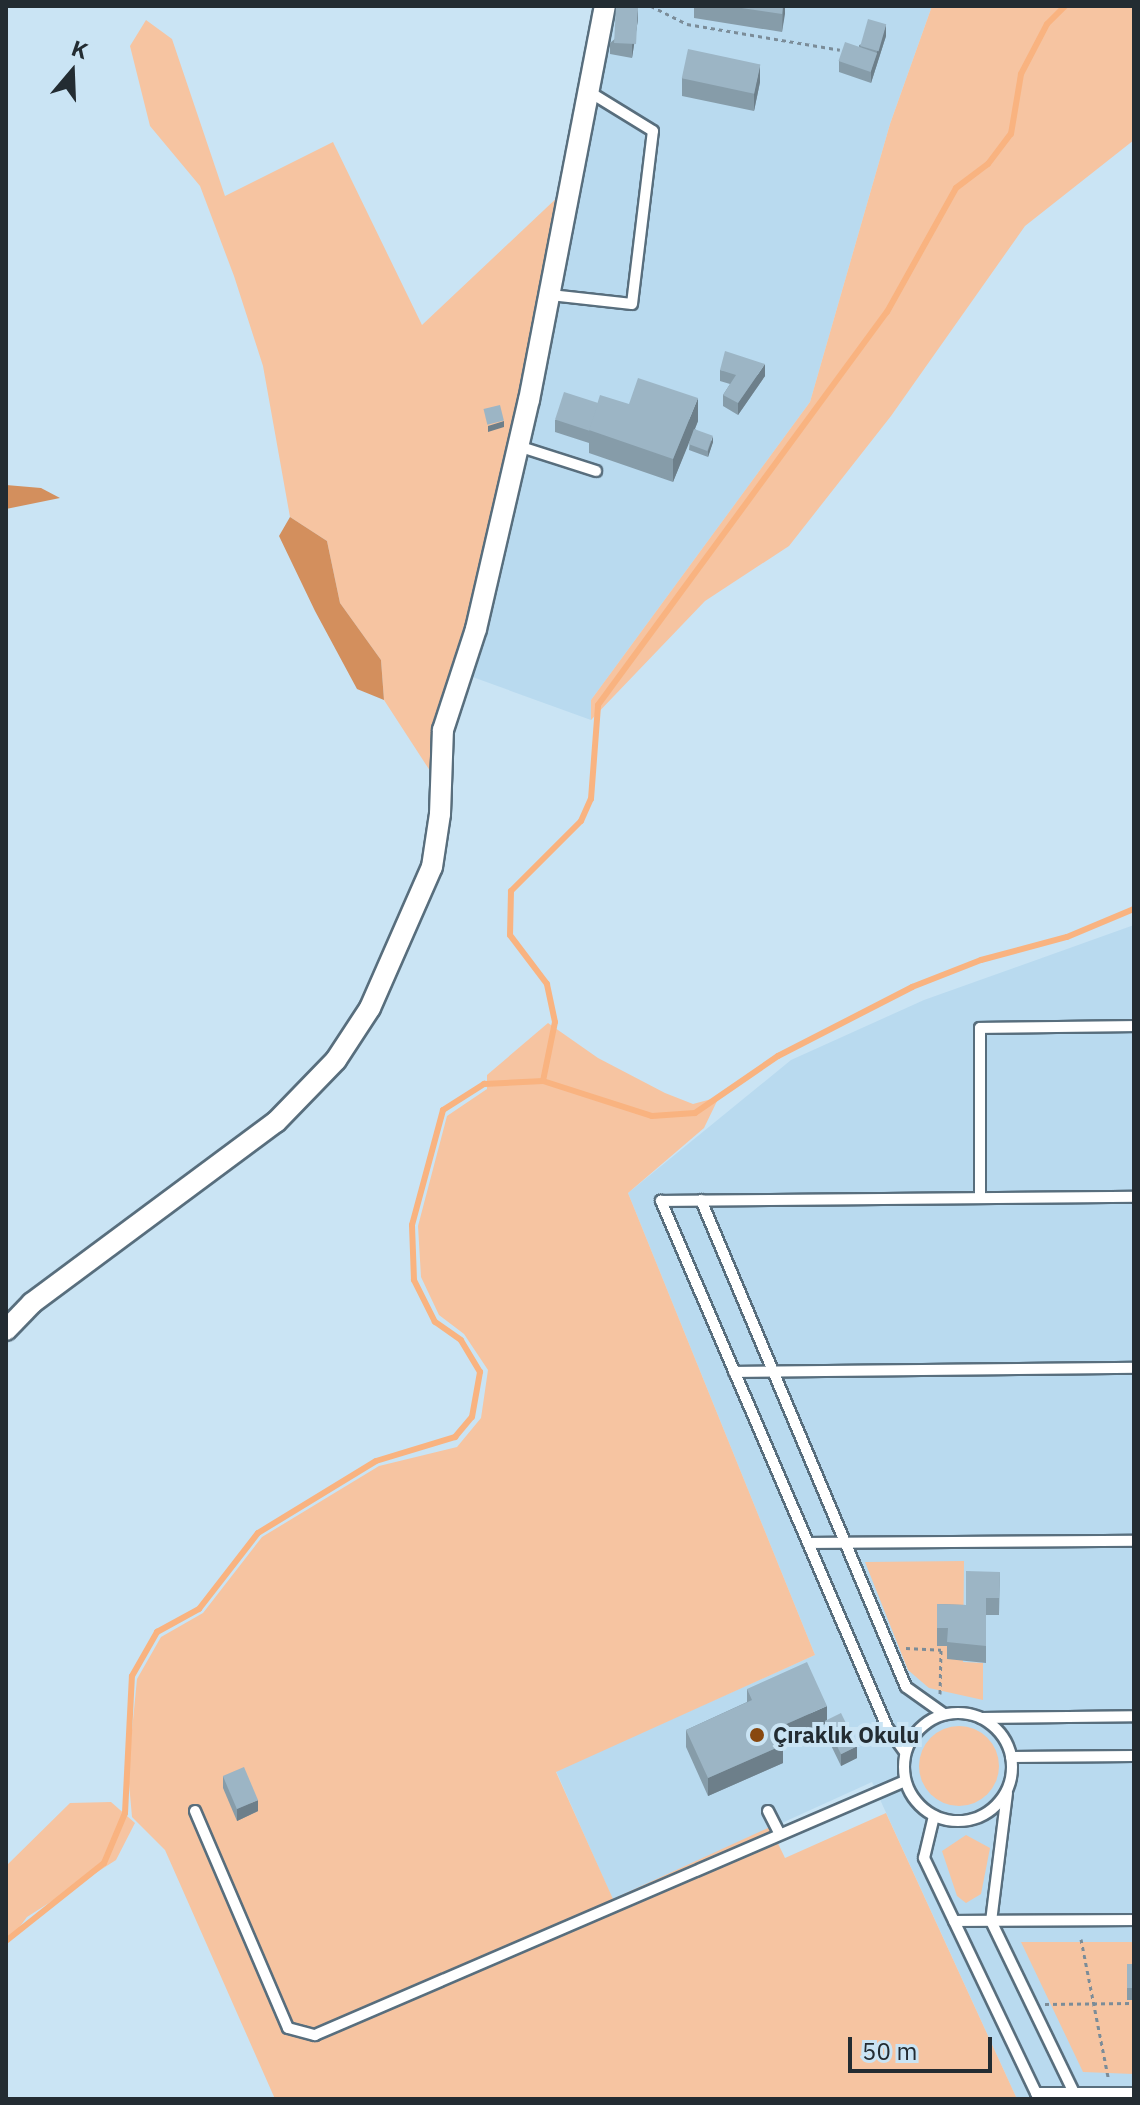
<!DOCTYPE html>
<meta charset="utf-8">
<style>
body{margin:0}
#map{position:relative;width:1140px;height:2105px;overflow:hidden;background:#cae4f4;font-family:"IBM Plex Sans",sans-serif}
div>[style]{position:absolute}
.built>*{inset:0;background:#b9daef}
.green>*{inset:0;background:#f6c4a1}
.round{border-radius:50%}
.forest>*{inset:0;background:#d38f5d}
.stream>*{height:6px;margin:-3px;padding:0 3px;transform-origin:3px;border-radius:3px;background:#f9b380}
.path>*{height:3px;margin-top:-1.5px;transform-origin:0;background:repeating-linear-gradient(90deg,#7b8c98 0 4px,transparent 0 8px)}
.roads{filter:drop-shadow(2px 0 #586e7d) drop-shadow(-2px 0 #586e7d) drop-shadow(0 2px #586e7d) drop-shadow(0 -2px #586e7d)}
.service>*{height:10px;margin:-5px;padding:0 5px;transform-origin:5px;border-radius:5px;background:#fff}
.service>.ring{margin:-5px;padding:0;box-sizing:content-box;background:none;border:10px solid #fff;border-radius:50%}
.minor>*{height:20px;margin:-10px;padding:0 10px;transform-origin:10px;border-radius:10px;background:#fff}
.wall>*{inset:0;background:#869ca9}
.shaded-wall>*{inset:0;background:#6d7f8a}
.building>*{inset:0;background:#9cb5c5;transform-origin:0 0}
.dots>*{width:22px;height:22px;translate:-50% -50%;box-sizing:border-box;border:4px solid #cae4f4;border-radius:50%}
span{translate:-50% -50%;white-space:nowrap;text-align:center;line-height:1.15;-webkit-text-stroke:8px #cae4f4;paint-order:stroke}
.poi-label{font-size:22px;color:#232c32;font-weight:700}
.left{translate:0 -50%;text-align:left}
.frame{position:absolute;inset:0;border:8px solid #232c32;pointer-events:none}
.north{position:absolute;left:32px;top:32px;width:80px;height:80px;-webkit-text-stroke:6px #cae4f4;paint-order:stroke;rotate:19deg;font-size:22px;font-weight:700;line-height:32px;text-align:center;color:#232c32}
.north::after{content:'';display:block;margin:auto;width:28px;height:36px;background:#232c32;clip-path:polygon(50% 0,100% 100%,50% 72%,0 100%)}
.scale{position:absolute;left:848px;top:2037px;width:144px;height:36px;box-sizing:border-box;border:4px solid #232c32;border-top:0;padding-left:10px;font-size:24px;line-height:28px;white-space:nowrap;color:#232c32;-webkit-text-stroke:6px #cae4f4;paint-order:stroke}
</style>
<div id="map">
<div class="built">
<div style="clip-path:polygon(613px 6px,932px 6px,890px 124px,810px 402px,591px 700px,591px 720px,467px 675px,555px 313px)"></div>
<div style="clip-path:polygon(1134px 925px,1134px 2099px,1017px 2099px,872px 1782px,613px 1900px,556px 1771px,815px 1655px,628px 1193px,791px 1060px,924px 1000px)"></div>
</div>
<div class="green">
<div style="clip-path:polygon(932px 6px,1134px 6px,1134px 140px,1025px 226px,891px 416px,789px 546px,705px 601px,591px 720px,591px 700px,810px 402px,890px 124px)"></div>
<div style="clip-path:polygon(146px 20px,172px 39px,225px 196px,333px 142px,422px 325px,562px 193px,434px 777px,384px 700px,381px 660px,340px 603px,327px 541px,290px 517px,263px 366px,234px 276px,200px 186px,150px 126px,130px 46px)"></div>
<div style="clip-path:polygon(548px 1023px,598px 1058px,665px 1093px,693px 1104px,719px 1097px,704px 1128px,628px 1193px,815px 1655px,556px 1772px,613px 1899px,770px 1827px,785px 1858px,886px 1813px,1017px 2099px,275px 2099px,165px 1850px,132px 1817px,128px 1772px,137px 1679px,161px 1637px,203px 1613px,262px 1537px,379px 1466px,457px 1447px,481px 1418px,488px 1370px,464px 1334px,439px 1315px,421px 1277px,418px 1226px,447px 1116px,487px 1089px,487px 1075px)"></div>
<div style="clip-path:polygon(964px 1561px,963px 1662px,983px 1663px,983px 1700px,929px 1688px,908px 1670px,865px 1562px)"></div>
<div class="round" style="left:919px;top:1726px;width:80px;height:80px"></div>
<div style="clip-path:polygon(111px 1802px,135px 1823px,116px 1860px,27px 1917px,6px 1945px,6px 1866px,70px 1803px)"></div>
<div style="clip-path:polygon(966px 1835px,990px 1848px,981px 1894px,966px 1903px,957px 1896px,942px 1851px)"></div>
<div style="clip-path:polygon(1021px 1942px,1134px 1942px,1134px 2074px,1083px 2072px)"></div>
</div>
<div class="forest">
<div style="clip-path:polygon(6px 485px,41px 488px,60px 498px,6px 509px)"></div>
<div style="clip-path:polygon(290px 517px,327px 541px,340px 603px,381px 660px,384px 700px,357px 689px,315px 611px,279px 536px)"></div>
</div>
<div class="stream">
<div style="left:543px;top:1081px;width:114px;rotate:17.8deg"></div>
<div style="left:652px;top:1116px;width:43px;rotate:-4deg"></div>
<div style="left:695px;top:1113px;width:101px;rotate:-34.5deg"></div>
<div style="left:778px;top:1056px;width:151px;rotate:-27.2deg"></div>
<div style="left:912px;top:987px;width:74px;rotate:-21.4deg"></div>
<div style="left:981px;top:960px;width:89px;rotate:-15deg"></div>
<div style="left:1067px;top:937px;width:73px;rotate:-22.7deg"></div>
<div style="left:6px;top:1941px;width:125px;rotate:-38.5deg"></div>
<div style="left:104px;top:1863px;width:54px;rotate:-67.2deg"></div>
<div style="left:125px;top:1813px;width:137px;rotate:-87.1deg"></div>
<div style="left:132px;top:1676px;width:51px;rotate:-60.4deg"></div>
<div style="left:157px;top:1632px;width:48px;rotate:-28.7deg"></div>
<div style="left:199px;top:1609px;width:96px;rotate:-52.2deg"></div>
<div style="left:258px;top:1533px;width:138px;rotate:-31.4deg"></div>
<div style="left:376px;top:1461px;width:83px;rotate:-16.9deg"></div>
<div style="left:455px;top:1437px;width:26px;rotate:-50deg"></div>
<div style="left:472px;top:1417px;width:46px;rotate:-79.9deg"></div>
<div style="left:480px;top:1372px;width:37px;rotate:-121deg"></div>
<div style="left:461px;top:1340px;width:32px;rotate:-145deg"></div>
<div style="left:435px;top:1322px;width:47px;rotate:-116.6deg"></div>
<div style="left:414px;top:1280px;width:55px;rotate:-92.1deg"></div>
<div style="left:412px;top:1225px;width:119px;rotate:-74.9deg"></div>
<div style="left:443px;top:1110px;width:49px;rotate:-32.4deg"></div>
<div style="left:484px;top:1084px;width:59px;rotate:-2.9deg"></div>
<div style="left:543px;top:1081px;width:60px;rotate:-78.5deg"></div>
<div style="left:555px;top:1022px;width:39px;rotate:-102deg"></div>
<div style="left:547px;top:984px;width:61px;rotate:-127.1deg"></div>
<div style="left:510px;top:935px;width:44px;rotate:-88.7deg"></div>
<div style="left:511px;top:891px;width:99px;rotate:-45deg"></div>
<div style="left:581px;top:821px;width:24px;rotate:-66deg"></div>
<div style="left:591px;top:799px;width:94px;rotate:-85.7deg"></div>
<div style="left:598px;top:705px;width:488px;rotate:-53.7deg"></div>
<div style="left:887px;top:312px;width:142px;rotate:-60.9deg"></div>
<div style="left:956px;top:188px;width:40px;rotate:-37deg"></div>
<div style="left:988px;top:164px;width:38px;rotate:-53deg"></div>
<div style="left:1011px;top:134px;width:61px;rotate:-80.5deg"></div>
<div style="left:1021px;top:74px;width:56px;rotate:-62.5deg"></div>
<div style="left:1047px;top:24px;width:25px;rotate:-45deg"></div>
</div>
<div class="path">
<div style="left:651px;top:6px;width:40px;rotate:26.6deg"></div>
<div style="left:687px;top:24px;width:155px;rotate:9.6deg"></div>
<div style="left:906px;top:1648px;width:35px;rotate:3deg"></div>
<div style="left:941px;top:1650px;width:44px;rotate:91.3deg"></div>
<div style="left:1081px;top:1939px;width:141px;rotate:78.9deg"></div>
<div style="left:1045px;top:2004px;width:88px;rotate:-0.7deg"></div>
</div>
<div class="roads">
<div class="service">
<div style="left:551px;top:295px;width:81px;rotate:6.3deg"></div>
<div style="left:632px;top:304px;width:174px;rotate:-83.1deg"></div>
<div style="left:653px;top:131px;width:73px;rotate:-148.5deg"></div>
<div style="left:518px;top:446px;width:82px;rotate:17.8deg"></div>
<div style="left:980px;top:1198px;width:170px;rotate:-90deg"></div>
<div style="left:980px;top:1028px;width:154px;rotate:-0.7deg"></div>
<div style="left:701px;top:1200px;width:528px;rotate:67.17deg"></div>
<div style="left:906px;top:1687px;width:47px;rotate:35.4deg"></div>
<div style="left:734px;top:1372px;width:400px;rotate:-0.6deg"></div>
<div style="left:808px;top:1543px;width:326px;rotate:-0.4deg"></div>
<div class="ring" style="left:904px;top:1713px;width:98px;height:98px"></div>
<div style="left:981px;top:1718px;width:153px;rotate:-0.7deg"></div>
<div style="left:905px;top:1752px;width:29px;rotate:-126deg"></div>
<div style="left:888px;top:1729px;width:575px;rotate:-113.26deg"></div>
<div style="left:661px;top:1201px;width:473px;rotate:-0.5deg"></div>
<div style="left:1011px;top:1757px;width:123px;rotate:-0.5deg"></div>
<div style="left:1007px;top:1793px;width:129px;rotate:97.1deg"></div>
<div style="left:991px;top:1921px;width:198px;rotate:64.2deg"></div>
<div style="left:195px;top:1811px;width:236px;rotate:66.8deg"></div>
<div style="left:288px;top:2028px;width:28px;rotate:15deg"></div>
<div style="left:315px;top:2035px;width:642px;rotate:-23.29deg"></div>
<div style="left:768px;top:1811px;width:25px;rotate:63deg"></div>
<div style="left:934px;top:1816px;width:43px;rotate:103.4deg"></div>
<div style="left:924px;top:1858px;width:267px;rotate:64.5deg"></div>
<div style="left:954px;top:1921px;width:180px;rotate:-0.3deg"></div>
<div style="left:1036px;top:2093px;width:98px"></div>
</div>
<div class="minor">
<div style="left:6px;top:1330px;width:37px;rotate:-46deg"></div>
<div style="left:32px;top:1303px;width:304px;rotate:-36.6deg"></div>
<div style="left:276px;top:1122px;width:86px;rotate:-45.9deg"></div>
<div style="left:336px;top:1060px;width:62px;rotate:-56.8deg"></div>
<div style="left:370px;top:1008px;width:154px;rotate:-66.3deg"></div>
<div style="left:432px;top:867px;width:54px;rotate:-81.4deg"></div>
<div style="left:440px;top:814px;width:84px;rotate:-88deg"></div>
<div style="left:443px;top:730px;width:106px;rotate:-71.9deg"></div>
<div style="left:476px;top:629px;width:235px;rotate:-77deg"></div>
<div style="left:529px;top:400px;width:401px;rotate:-79.1deg"></div>
</div>
</div>
<div class="wall">
<div style="clip-path:polygon(694px 6px,785px 6px,782px 32px,694px 18px)"></div>
<div style="clip-path:polygon(638px 19px,632px 58px,610px 54px,610px 43px)"></div>
<div style="clip-path:polygon(886px 36px,871px 83px,839px 72px,839px 61px,859px 47px,859px 45px)"></div>
<div style="clip-path:polygon(682px 78px,760px 82px,754px 111px,682px 96px)"></div>
<div style="clip-path:polygon(720px 370px,765px 376px,738px 415px,723px 406px,723px 395px,730px 384px,720px 381px)"></div>
<div style="clip-path:polygon(598px 403px,698px 421px,695px 429px,713px 442px,708px 457px,689px 450px,690px 439px,673px 482px,589px 453px,589px 443px,555px 432px,555px 420px)"></div>
<div style="clip-path:polygon(1000px 1572px,999px 1615px,986px 1615px,986px 1663px,947px 1659px,947px 1646px,937px 1646px,937px 1604px,966px 1605px)"></div>
<div style="clip-path:polygon(747px 1689px,827px 1720px,857px 1758px,841px 1766px,825px 1733px,825px 1724px,782px 1743px,783px 1763px,708px 1796px,686px 1747px,686px 1730px,747px 1702px)"></div>
<div style="clip-path:polygon(223px 1776px,258px 1811px,237px 1821px,223px 1788px)"></div>
<div style="clip-path:polygon(1127px 1964px,1134px 1964px,1134px 2035px,1133px 2000px,1127px 2000px)"></div>
</div>
<div class="shaded-wall">
<div style="clip-path:polygon(783px 6px,785px 6px,785px 14px,782px 32px)"></div>
<div style="clip-path:polygon(638px 7px,638px 19px,632px 58px,632px 46px)"></div>
<div style="clip-path:polygon(886px 24px,886px 36px,871px 83px,871px 71px)"></div>
<div style="clip-path:polygon(760px 64px,760px 82px,754px 111px,754px 93px)"></div>
<div style="clip-path:polygon(765px 364px,765px 376px,738px 415px,738px 403px)"></div>
<div style="clip-path:polygon(698px 398px,698px 421px,673px 482px,673px 459px)"></div>
<div style="clip-path:polygon(504px 421px,504px 427px,488px 432px,488px 426px)"></div>
<div style="clip-path:polygon(713px 436px,713px 442px,708px 457px,708px 451px)"></div>
<div style="clip-path:polygon(827px 1706px,827px 1723px,825px 1721px,825px 1724px,775px 1746px,775px 1729px)"></div>
<div style="clip-path:polygon(783px 1745px,783px 1763px,708px 1796px,708px 1778px)"></div>
<div style="clip-path:polygon(857px 1746px,857px 1758px,841px 1766px,841px 1754px)"></div>
<div style="clip-path:polygon(258px 1800px,258px 1811px,237px 1821px,237px 1809px)"></div>
</div>
<div class="building">
<div style="left:616px;top:6px;width:22px;height:37px;rotate:3deg"></div>
<div style="clip-path:polygon(728px 6px,783px 6px,782px 14px)"></div>
<div style="left:868px;top:19px;width:19px;height:28px;rotate:16deg"></div>
<div style="left:845px;top:42px;width:34px;height:20px;rotate:19deg"></div>
<div style="left:688px;top:49px;width:74px;height:30px;rotate:12deg"></div>
<div style="clip-path:polygon(725px 351px,765px 364px,738px 403px,723px 395px,736px 375px,720px 370px)"></div>
<div style="clip-path:polygon(638px 378px,698px 398px,673px 459px,589px 430px,600px 395px,629px 404px)"></div>
<div style="left:564px;top:392px;width:36px;height:29px;rotate:18deg"></div>
<div style="left:500px;top:405px;width:16px;height:17px;rotate:76deg"></div>
<div style="left:694px;top:429px;width:20px;height:16px;rotate:20deg"></div>
<div style="clip-path:polygon(966px 1571px,1000px 1572px,999px 1598px,986px 1598px,986px 1646px,947px 1642px,948px 1628px,937px 1628px,937px 1604px,966px 1605px)"></div>
<div style="clip-path:polygon(807px 1662px,827px 1706px,775px 1729px,783px 1745px,708px 1778px,686px 1730px,752px 1700px,747px 1689px)"></div>
<div style="left:841px;top:1713px;width:37px;height:18px;rotate:64deg"></div>
<div style="left:244px;top:1767px;width:36px;height:23px;rotate:67deg"></div>
<div style="clip-path:polygon(1127px 1964px,1134px 1964px,1134px 2023px,1133px 1988px,1127px 1988px)"></div>
</div>
<div class="dots">
<div style="left:757px;top:1735px;background:#88480f"></div>
</div>
<div class="poi-label">
<span class="left" style="left:773px;top:1735px">Çıraklık Okulu</span>
</div>
<div class="frame"></div>
<div class="north">K</div>
<div class="scale">50 m</div>
</div>
